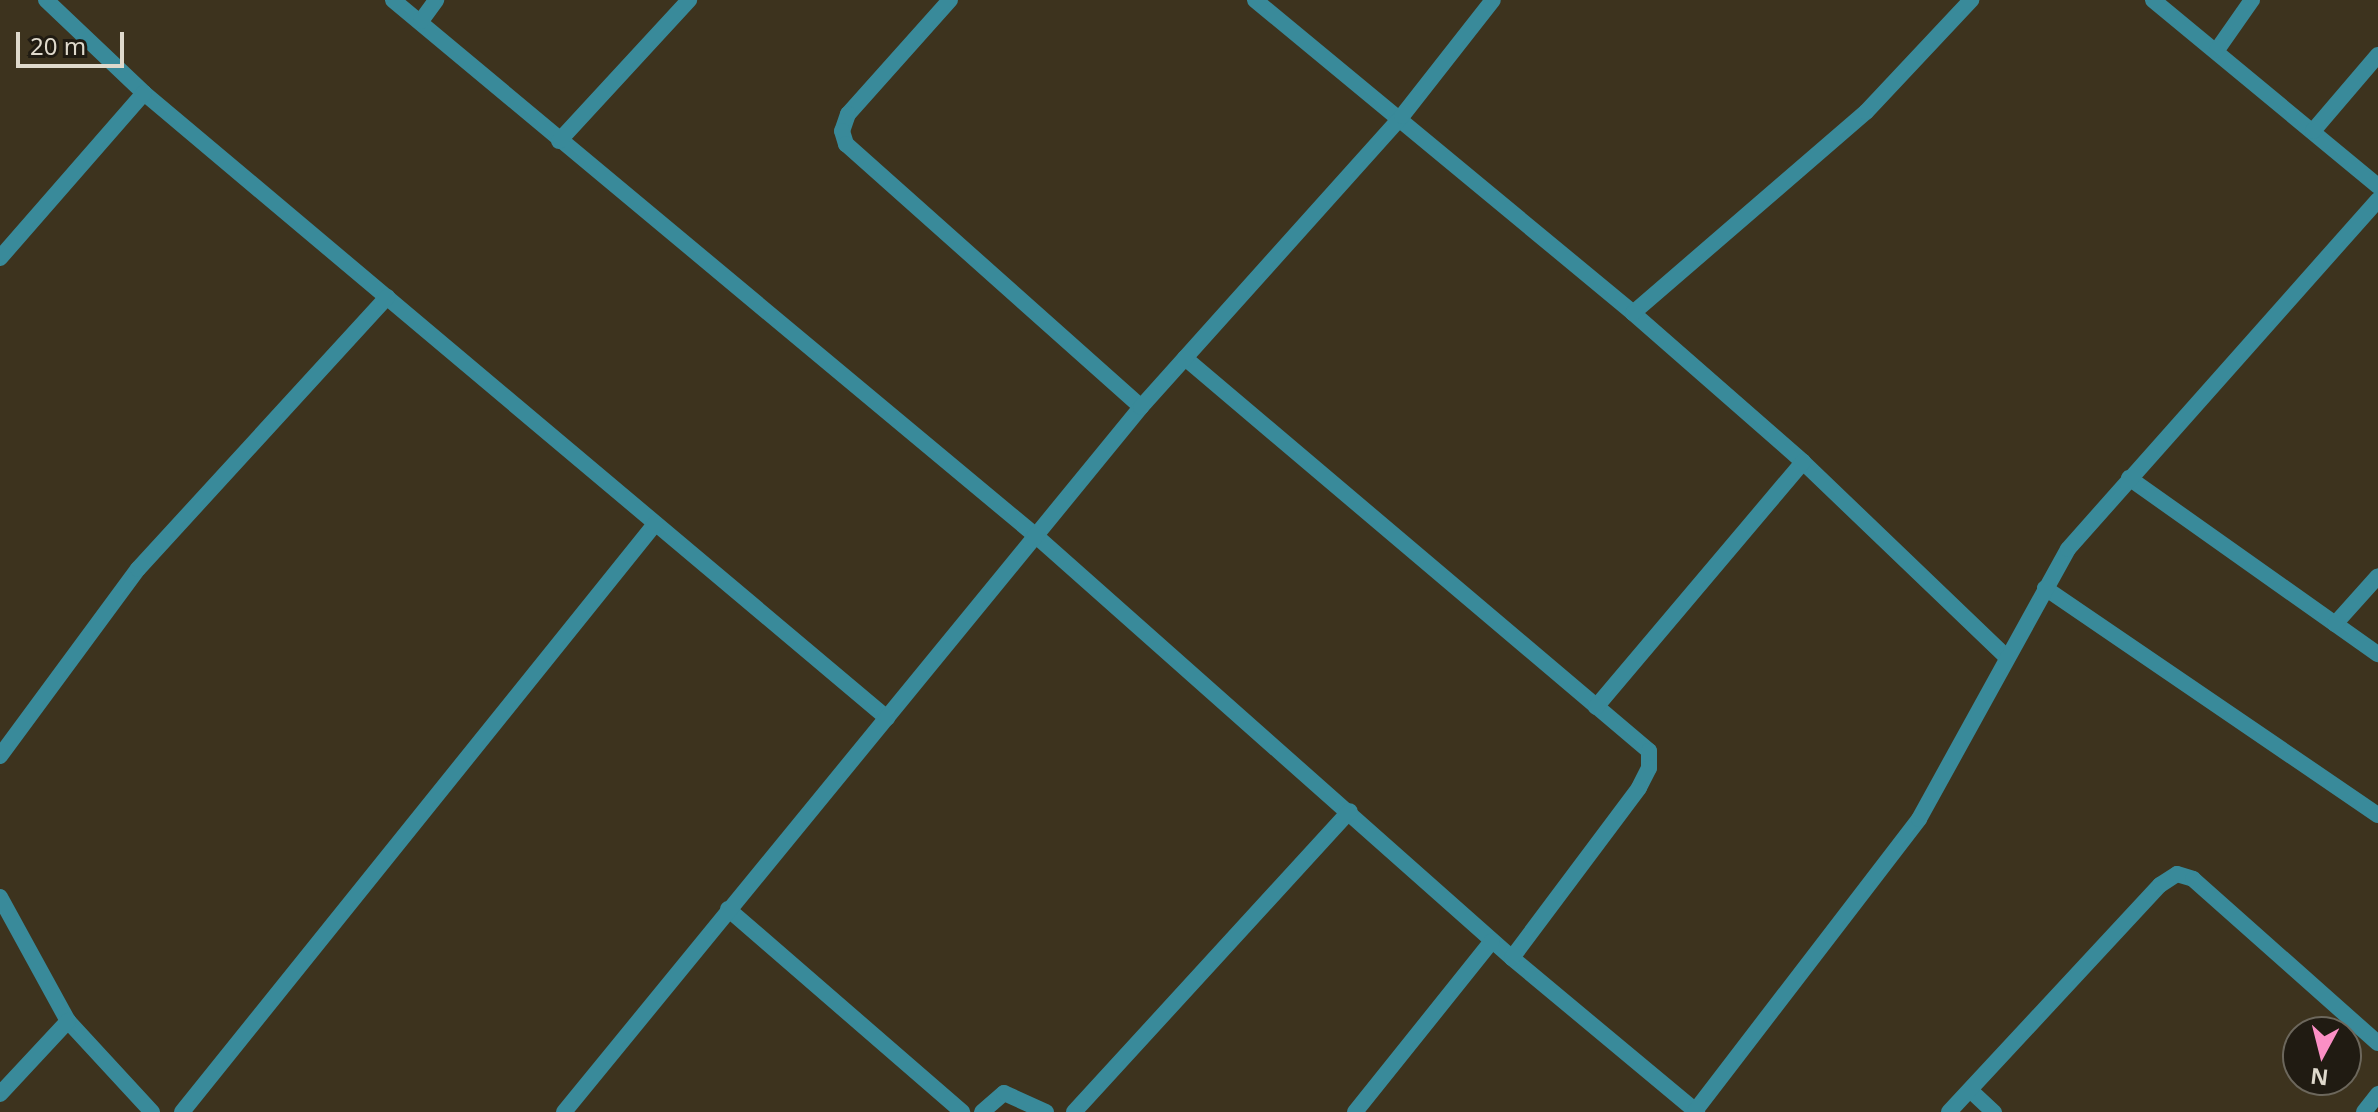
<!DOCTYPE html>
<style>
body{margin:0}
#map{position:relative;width:2378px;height:1112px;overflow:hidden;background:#3d331e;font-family:"Noto Sans",sans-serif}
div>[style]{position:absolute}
.street>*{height:16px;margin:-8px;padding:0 8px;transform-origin:8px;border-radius:8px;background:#398a9a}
span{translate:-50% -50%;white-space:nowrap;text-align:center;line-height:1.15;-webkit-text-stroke:6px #201b12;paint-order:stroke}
.north{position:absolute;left:2282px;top:1016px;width:80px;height:80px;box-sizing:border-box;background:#201b12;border:2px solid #6c675c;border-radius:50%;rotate:187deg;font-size:22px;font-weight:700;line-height:32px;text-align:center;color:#dfd9cc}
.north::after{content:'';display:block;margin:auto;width:28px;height:36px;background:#fb8fc5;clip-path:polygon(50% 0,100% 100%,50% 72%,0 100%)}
.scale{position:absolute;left:16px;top:32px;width:108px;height:36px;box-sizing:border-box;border:4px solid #dfd9cc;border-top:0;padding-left:10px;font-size:24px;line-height:28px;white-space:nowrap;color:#dfd9cc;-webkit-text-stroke:6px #201b12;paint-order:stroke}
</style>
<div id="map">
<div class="street">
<div style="left:46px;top:0;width:135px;rotate:43.5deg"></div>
<div style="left:144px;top:93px;width:971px;rotate:40.07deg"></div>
<div style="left:393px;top:0;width:836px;rotate:39.81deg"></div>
<div style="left:1035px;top:535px;width:638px;rotate:41.57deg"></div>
<div style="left:1512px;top:958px;width:241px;rotate:39.8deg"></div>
<div style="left:950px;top:0;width:153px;rotate:131.8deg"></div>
<div style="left:848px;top:114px;width:18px;rotate:109deg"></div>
<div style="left:842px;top:131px;width:14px;rotate:73deg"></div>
<div style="left:846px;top:144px;width:395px;rotate:41.7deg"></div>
<div style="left:1255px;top:0;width:491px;rotate:39.6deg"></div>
<div style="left:1633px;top:313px;width:226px;rotate:41.2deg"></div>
<div style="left:1803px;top:462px;width:280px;rotate:43.8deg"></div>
<div style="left:2153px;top:0;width:292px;rotate:39.6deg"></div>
<div style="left:421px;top:21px;width:26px;rotate:-54deg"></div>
<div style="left:2217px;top:50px;width:61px;rotate:-55deg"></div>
<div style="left:2313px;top:131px;width:100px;rotate:-49.5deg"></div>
<div style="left:559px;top:141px;width:192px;rotate:-47.3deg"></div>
<div style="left:0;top:258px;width:219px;rotate:-48.9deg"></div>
<div style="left:1633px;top:313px;width:308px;rotate:-40.8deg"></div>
<div style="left:1866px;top:112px;width:154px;rotate:-46.8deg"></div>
<div style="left:1185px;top:358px;width:608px;rotate:40.26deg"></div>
<div style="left:1649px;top:751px;width:17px;rotate:90deg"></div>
<div style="left:1649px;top:768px;width:22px;rotate:117deg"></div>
<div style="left:1639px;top:788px;width:212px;rotate:126.8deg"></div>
<div style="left:2129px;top:478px;width:305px;rotate:35.3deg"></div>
<div style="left:2045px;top:588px;width:403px;rotate:34.3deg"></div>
<div style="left:2335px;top:624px;width:64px;rotate:-48.1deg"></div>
<div style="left:1596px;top:707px;width:321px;rotate:-49.8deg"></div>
<div style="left:0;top:756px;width:232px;rotate:-53.6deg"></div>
<div style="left:138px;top:569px;width:369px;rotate:-47.5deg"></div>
<div style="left:0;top:897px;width:141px;rotate:61.3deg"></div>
<div style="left:68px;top:1021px;width:124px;rotate:47.3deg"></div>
<div style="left:728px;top:909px;width:310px;rotate:40.9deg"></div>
<div style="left:1970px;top:1090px;width:33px;rotate:43deg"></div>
<div style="left:0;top:1094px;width:100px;rotate:-47deg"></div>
<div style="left:1695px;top:1111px;width:368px;rotate:-52.5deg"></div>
<div style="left:1919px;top:819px;width:308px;rotate:-61.1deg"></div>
<div style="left:2068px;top:549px;width:467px;rotate:-48.4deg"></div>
<div style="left:182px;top:1112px;width:755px;rotate:-51.19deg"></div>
<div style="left:564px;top:1112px;width:911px;rotate:-50.7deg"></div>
<div style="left:1141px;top:407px;width:391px;rotate:-48.1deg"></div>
<div style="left:1402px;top:116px;width:147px;rotate:-51.9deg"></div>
<div style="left:982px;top:1112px;width:29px;rotate:-41deg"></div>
<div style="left:1004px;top:1093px;width:46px;rotate:24.3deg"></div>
<div style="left:1074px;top:1112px;width:408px;rotate:-47.5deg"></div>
<div style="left:1355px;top:1112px;width:219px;rotate:-51.3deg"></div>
<div style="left:1949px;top:1112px;width:310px;rotate:-47.1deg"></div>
<div style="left:2160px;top:885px;width:20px;rotate:-33deg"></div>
<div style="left:2177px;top:874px;width:17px;rotate:17deg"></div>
<div style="left:2193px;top:879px;width:247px;rotate:41.6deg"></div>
<div style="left:2364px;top:1112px;width:23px;rotate:-52deg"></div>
</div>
<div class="north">N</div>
<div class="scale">20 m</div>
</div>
